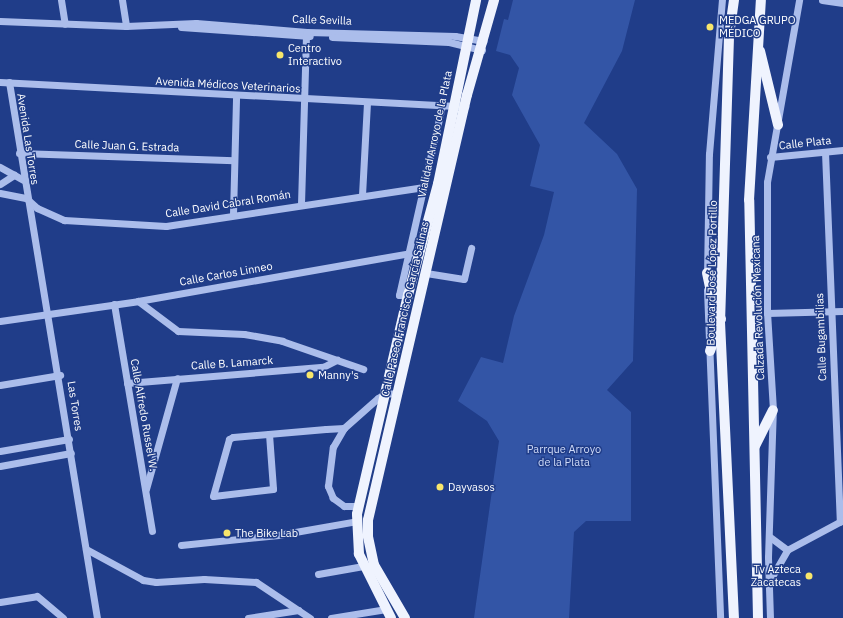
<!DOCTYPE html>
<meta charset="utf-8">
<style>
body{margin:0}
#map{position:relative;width:843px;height:618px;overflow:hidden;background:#203d89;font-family:"IBM Plex Sans",sans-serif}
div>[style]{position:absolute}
.green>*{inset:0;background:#3355a6}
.minor>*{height:7px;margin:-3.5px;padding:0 3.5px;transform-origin:3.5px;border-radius:3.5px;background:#abbdeb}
.major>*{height:10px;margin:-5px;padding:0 5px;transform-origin:5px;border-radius:5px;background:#eff3fe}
.dots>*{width:11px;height:11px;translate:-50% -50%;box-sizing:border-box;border:2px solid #203d89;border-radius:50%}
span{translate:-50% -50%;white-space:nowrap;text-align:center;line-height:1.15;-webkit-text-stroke:3px #203d89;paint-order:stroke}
.street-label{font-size:11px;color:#fff}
.poi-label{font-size:11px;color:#fff}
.left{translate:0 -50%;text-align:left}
.right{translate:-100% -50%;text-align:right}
.park-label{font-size:11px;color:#d0dbf8}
</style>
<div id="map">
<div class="green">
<div style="clip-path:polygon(513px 0,635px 0,622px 51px,584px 123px,617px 154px,637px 189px,633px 361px,607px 390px,631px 412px,631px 521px,586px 521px,574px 532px,569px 618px,474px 618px,499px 441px,487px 421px,458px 401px,481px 357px,503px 363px,514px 316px,544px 235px,554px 192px,530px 186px,540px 145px,512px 95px,519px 68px,510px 55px,496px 51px,504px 19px,508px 20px)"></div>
</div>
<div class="minor">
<div style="left:61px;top:0;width:24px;rotate:81deg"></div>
<div style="left:122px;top:0;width:26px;rotate:81deg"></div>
<div style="left:822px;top:0;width:21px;rotate:8deg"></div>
<div style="left:0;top:21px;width:126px;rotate:2.3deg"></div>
<div style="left:126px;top:26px;width:70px;rotate:-2.5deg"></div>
<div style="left:196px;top:23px;width:111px;rotate:4.6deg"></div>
<div style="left:307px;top:32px;width:148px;rotate:1.5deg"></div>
<div style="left:455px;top:36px;width:29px;rotate:10deg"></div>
<div style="left:181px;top:27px;width:129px;rotate:4deg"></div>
<div style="left:332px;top:37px;width:117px;rotate:2.4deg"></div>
<div style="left:449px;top:42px;width:34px;rotate:14deg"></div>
<div style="left:0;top:82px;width:466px;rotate:3deg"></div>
<div style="left:9px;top:82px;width:543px;rotate:80.68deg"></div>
<div style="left:825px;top:152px;width:370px;rotate:87.7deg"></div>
<div style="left:19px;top:153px;width:215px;rotate:1.9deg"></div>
<div style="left:770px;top:157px;width:73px;rotate:-5.5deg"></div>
<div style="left:0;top:167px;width:26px;rotate:29deg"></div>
<div style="left:0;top:184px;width:17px;rotate:-33deg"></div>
<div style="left:0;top:193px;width:26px;rotate:11deg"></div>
<div style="left:26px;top:198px;width:15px;rotate:42deg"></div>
<div style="left:37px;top:208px;width:30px;rotate:24deg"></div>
<div style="left:64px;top:220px;width:102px;rotate:3.4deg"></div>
<div style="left:166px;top:226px;width:261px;rotate:-8.6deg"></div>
<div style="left:362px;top:195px;width:93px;rotate:-86.9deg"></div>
<div style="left:301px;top:204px;width:171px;rotate:-88.3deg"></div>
<div style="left:233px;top:214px;width:117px;rotate:-88.5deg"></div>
<div style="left:426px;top:273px;width:38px;rotate:9deg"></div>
<div style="left:464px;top:279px;width:32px;rotate:-77deg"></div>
<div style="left:707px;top:277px;width:123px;rotate:-89.1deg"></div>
<div style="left:709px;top:154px;width:155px;rotate:-85.2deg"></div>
<div style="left:707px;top:290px;width:328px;rotate:87.7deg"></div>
<div style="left:408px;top:295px;width:9px;rotate:180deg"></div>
<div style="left:399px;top:295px;width:195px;rotate:-77.2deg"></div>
<div style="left:138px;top:301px;width:50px;rotate:36.9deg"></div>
<div style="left:178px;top:331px;width:66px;rotate:2.6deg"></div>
<div style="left:244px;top:334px;width:39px;rotate:10deg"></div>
<div style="left:282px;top:341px;width:86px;rotate:19.1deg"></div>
<div style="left:114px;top:304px;width:230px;rotate:80.5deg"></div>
<div style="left:767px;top:313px;width:76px;rotate:-1.5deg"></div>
<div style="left:0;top:321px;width:139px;rotate:-8.2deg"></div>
<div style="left:138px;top:301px;width:276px;rotate:-10deg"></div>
<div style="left:127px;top:383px;width:197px;rotate:-4.7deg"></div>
<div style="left:323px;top:367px;width:16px;rotate:-27deg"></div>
<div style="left:0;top:385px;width:61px;rotate:-9.5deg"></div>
<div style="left:269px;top:434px;width:55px;rotate:85.8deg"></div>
<div style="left:273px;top:489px;width:60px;rotate:173.3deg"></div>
<div style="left:213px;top:496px;width:59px;rotate:-74.3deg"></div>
<div style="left:229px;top:439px;width:4px;rotate:-27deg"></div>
<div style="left:233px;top:437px;width:93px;rotate:-4.9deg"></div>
<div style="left:326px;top:429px;width:18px;rotate:-3deg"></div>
<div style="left:0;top:451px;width:70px;rotate:-9.9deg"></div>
<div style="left:0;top:466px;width:72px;rotate:-10.4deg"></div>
<div style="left:146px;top:489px;width:115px;rotate:-74.4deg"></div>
<div style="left:359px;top:506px;width:15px;rotate:180deg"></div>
<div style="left:344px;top:506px;width:14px;rotate:-144deg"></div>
<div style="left:333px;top:498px;width:13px;rotate:-113deg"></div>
<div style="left:328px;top:486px;width:39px;rotate:-83deg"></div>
<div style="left:333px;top:447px;width:22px;rotate:-60deg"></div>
<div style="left:344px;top:428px;width:45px;rotate:-41.4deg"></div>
<div style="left:378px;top:398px;width:9px;rotate:-32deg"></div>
<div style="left:386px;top:393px;width:11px;rotate:5deg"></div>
<div style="left:770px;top:537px;width:21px;rotate:37deg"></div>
<div style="left:181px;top:545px;width:98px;rotate:-5.9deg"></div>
<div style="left:278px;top:535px;width:80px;rotate:-10deg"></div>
<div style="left:86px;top:549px;width:65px;rotate:28.5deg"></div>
<div style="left:143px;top:580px;width:13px;rotate:9deg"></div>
<div style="left:156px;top:582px;width:48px;rotate:-3.6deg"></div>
<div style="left:204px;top:579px;width:52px;rotate:3.3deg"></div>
<div style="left:256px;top:582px;width:65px;rotate:33.7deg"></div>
<div style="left:318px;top:574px;width:46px;rotate:-10.1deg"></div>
<div style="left:770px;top:580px;width:34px;rotate:-60deg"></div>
<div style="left:787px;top:550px;width:64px;rotate:-28.2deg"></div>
<div style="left:0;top:602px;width:37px;rotate:-9deg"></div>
<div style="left:37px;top:596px;width:34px;rotate:40deg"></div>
<div style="left:248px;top:618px;width:51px;rotate:-9.1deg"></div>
<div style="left:331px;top:618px;width:56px;rotate:-9.3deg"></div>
<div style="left:770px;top:618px;width:61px;rotate:-91.9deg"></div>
<div style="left:768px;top:557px;width:147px;rotate:-88.1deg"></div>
<div style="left:773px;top:410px;width:97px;rotate:-93.5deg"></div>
<div style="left:767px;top:313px;width:131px;rotate:-90deg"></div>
<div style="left:767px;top:182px;width:185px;rotate:-80deg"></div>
</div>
<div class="major">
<div style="left:734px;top:0;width:37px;rotate:98deg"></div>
<div style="left:729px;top:37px;width:285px;rotate:91.8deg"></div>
<div style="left:720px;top:322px;width:296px;rotate:87.3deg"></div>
<div style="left:760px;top:51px;width:76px;rotate:76.3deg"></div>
<div style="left:707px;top:273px;width:35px;rotate:78deg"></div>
<div style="left:714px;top:307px;width:14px;rotate:60deg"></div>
<div style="left:710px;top:351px;width:27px;rotate:-70deg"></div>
<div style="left:755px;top:446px;width:40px;rotate:-63.4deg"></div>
<div style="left:391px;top:618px;width:72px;rotate:-116.6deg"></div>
<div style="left:359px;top:554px;width:40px;rotate:-92.9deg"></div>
<div style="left:357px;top:514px;width:225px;rotate:-76.9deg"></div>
<div style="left:408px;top:295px;width:115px;rotate:-74.9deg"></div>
<div style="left:438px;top:184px;width:188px;rotate:-78.3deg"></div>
<div style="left:405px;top:618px;width:61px;rotate:-120.3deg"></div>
<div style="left:374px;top:565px;width:30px;rotate:-102deg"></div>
<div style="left:368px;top:536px;width:16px;rotate:-90deg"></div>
<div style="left:368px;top:520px;width:436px;rotate:-76.9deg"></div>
<div style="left:467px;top:95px;width:99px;rotate:-74.1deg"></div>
<div style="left:758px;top:618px;width:418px;rotate:-91.2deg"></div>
<div style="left:749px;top:200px;width:200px;rotate:-86.6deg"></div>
</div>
<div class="dots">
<div style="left:710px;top:27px;background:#f8e66b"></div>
<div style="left:280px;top:55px;background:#f8e66b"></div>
<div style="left:310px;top:375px;background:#f8e66b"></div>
<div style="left:440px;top:487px;background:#f8e66b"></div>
<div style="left:227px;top:533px;background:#f8e66b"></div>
<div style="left:809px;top:576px;background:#f8e66b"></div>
</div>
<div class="street-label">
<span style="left:322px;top:20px;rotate:2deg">Calle Sevilla</span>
<span style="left:228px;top:85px;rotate:3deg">Avenida Médicos Veterinarios</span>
<span style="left:435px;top:134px;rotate:-78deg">Vialidad Arroyo de la Plata</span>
<span style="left:28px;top:139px;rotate:81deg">Avenida Las Torres</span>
<span style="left:805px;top:143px;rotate:-6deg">Calle Plata</span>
<span style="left:127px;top:146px;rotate:2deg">Calle Juan G. Estrada</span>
<span style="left:228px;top:204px;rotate:-9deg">Calle David Cabral Román</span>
<span style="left:712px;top:273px;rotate:-89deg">Boulevard José López Portillo</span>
<span style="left:226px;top:274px;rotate:-10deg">Calle Carlos Linneo</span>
<span style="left:758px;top:308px;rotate:-92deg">Calzada Revolución Mexicana</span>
<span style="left:405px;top:309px;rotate:-77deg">Calle Paseo Francisco García Salinas</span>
<span style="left:821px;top:337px;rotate:-92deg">Calle Bugambilias</span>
<span style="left:232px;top:363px;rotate:-4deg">Calle B. Lamarck</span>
<span style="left:75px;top:406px;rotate:81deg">Las Torres</span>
<span style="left:144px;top:415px;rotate:80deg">Calle Alfredo Russel W.</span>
</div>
<div class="poi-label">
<span class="left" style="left:719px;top:27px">MEDGA GRUPO<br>MÉDICO</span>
<span class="left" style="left:288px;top:55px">Centro<br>Interactivo</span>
<span class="left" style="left:318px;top:375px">Manny's</span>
<span class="left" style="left:448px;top:487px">Dayvasos</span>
<span class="left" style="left:235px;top:533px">The Bike Lab</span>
<span class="right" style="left:801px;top:576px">Tv Azteca<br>Zacatecas</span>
</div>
<div class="park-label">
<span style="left:564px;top:456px">Parrque Arroyo<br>de la Plata</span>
</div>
</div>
